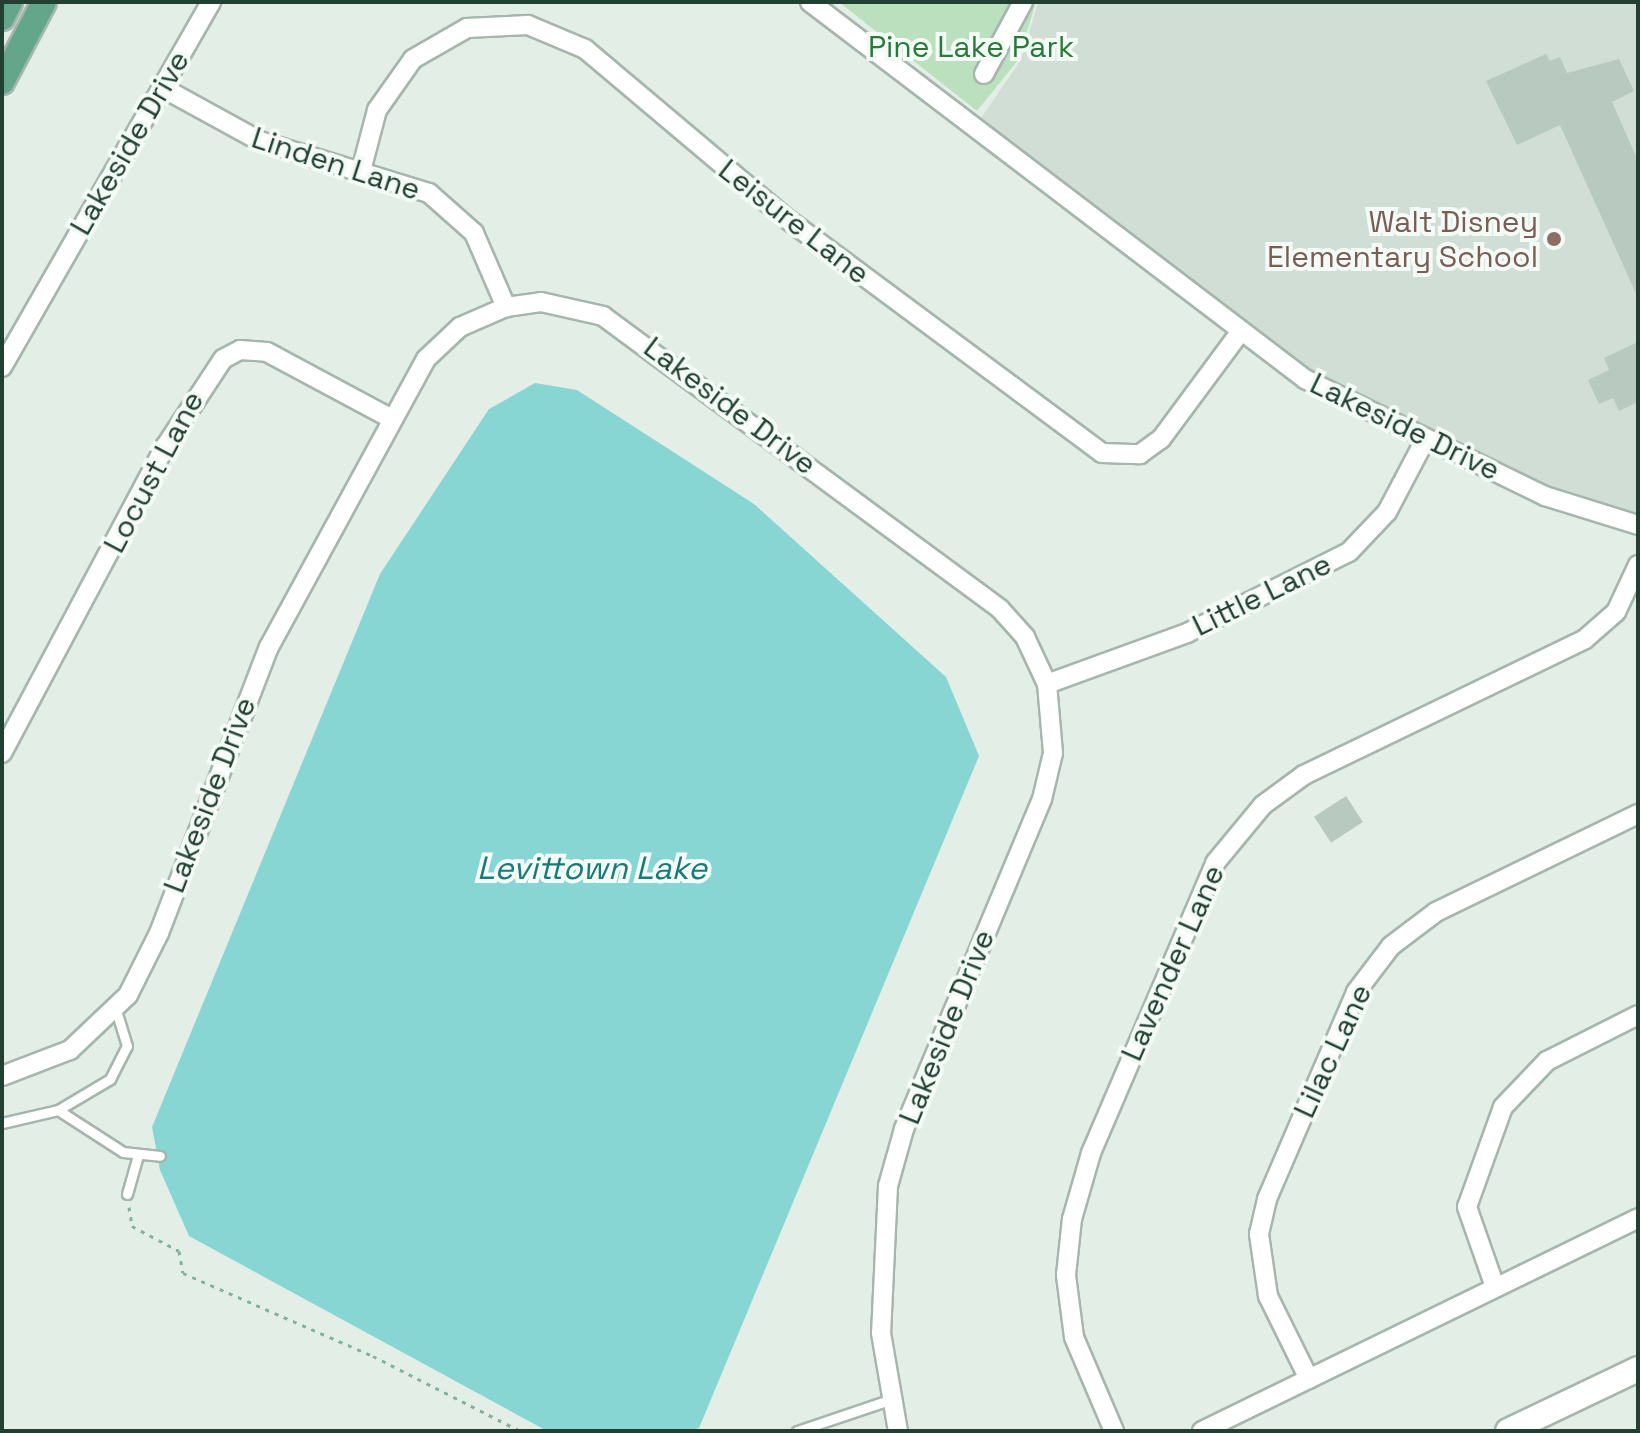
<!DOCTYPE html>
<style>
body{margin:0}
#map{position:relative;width:1640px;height:1433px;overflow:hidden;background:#e3eee7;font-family:"Space Grotesk",sans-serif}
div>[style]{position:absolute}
.built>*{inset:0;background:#d1ded5}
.green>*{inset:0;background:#bae0bd}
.water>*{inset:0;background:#87d6d4}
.building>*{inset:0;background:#b8c9bf;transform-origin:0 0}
.path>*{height:3px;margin-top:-1.5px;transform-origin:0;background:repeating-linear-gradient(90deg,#81b39a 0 4px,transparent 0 10px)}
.roads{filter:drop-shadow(2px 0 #a5b6ad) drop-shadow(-2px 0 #a5b6ad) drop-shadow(0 2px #a5b6ad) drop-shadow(0 -2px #a5b6ad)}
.service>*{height:9px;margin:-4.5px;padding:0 4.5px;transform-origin:4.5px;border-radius:4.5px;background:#fff}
.minor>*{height:18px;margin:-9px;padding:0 9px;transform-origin:9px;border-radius:9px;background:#fff}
.secondary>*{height:24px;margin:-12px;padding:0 12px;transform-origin:12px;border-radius:12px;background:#fff}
.primary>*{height:24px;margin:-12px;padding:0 12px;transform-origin:12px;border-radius:12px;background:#64a689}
.dots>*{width:22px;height:22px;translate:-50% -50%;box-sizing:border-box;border:4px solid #f4faf5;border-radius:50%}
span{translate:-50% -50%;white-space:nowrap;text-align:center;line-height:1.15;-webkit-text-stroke:8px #f4faf5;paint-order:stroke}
.park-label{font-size:30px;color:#287a39}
.street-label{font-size:30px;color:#214032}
.education-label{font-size:30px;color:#785e54}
.right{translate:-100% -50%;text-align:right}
.water-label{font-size:32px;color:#167b7a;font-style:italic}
.frame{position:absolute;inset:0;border:4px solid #214032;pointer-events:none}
</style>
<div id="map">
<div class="built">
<div style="clip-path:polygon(1038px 2px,1638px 2px,1638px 514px,1563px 492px,1382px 412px,1313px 372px,981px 118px,1021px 60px)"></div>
</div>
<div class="green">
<div style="clip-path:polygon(839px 2px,1036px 2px,1018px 60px,977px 111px)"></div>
</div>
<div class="water">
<div style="clip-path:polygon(535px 383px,577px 390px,754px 504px,946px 677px,979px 756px,699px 1428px,689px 1431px,547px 1431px,189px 1236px,160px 1170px,152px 1127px,380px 574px,489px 409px)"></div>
</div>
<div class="building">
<div style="clip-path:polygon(1546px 54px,1550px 61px,1560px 57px,1567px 73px,1619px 59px,1634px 91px,1612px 102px,1638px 161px,1638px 298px,1560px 125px,1517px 145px,1486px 81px)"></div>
<div style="clip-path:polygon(1638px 342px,1638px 402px,1619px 411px,1613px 398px,1599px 404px,1588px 380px,1609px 370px,1604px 358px)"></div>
<div style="left:1346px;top:796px;width:31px;height:38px;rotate:57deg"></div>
</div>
<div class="path">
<div style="left:129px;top:1207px;width:19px;rotate:81deg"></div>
<div style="left:132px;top:1226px;width:53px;rotate:28deg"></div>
<div style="left:179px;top:1251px;width:22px;rotate:80deg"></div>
<div style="left:183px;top:1273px;width:207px;rotate:23.6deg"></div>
<div style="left:373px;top:1356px;width:165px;rotate:27deg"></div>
</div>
<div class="roads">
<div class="service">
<div style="left:58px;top:1110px;width:77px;rotate:32.9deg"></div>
<div style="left:123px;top:1152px;width:37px;rotate:6deg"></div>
<div style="left:2px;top:1123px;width:57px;rotate:-13.1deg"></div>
<div style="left:58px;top:1110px;width:61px;rotate:-30.8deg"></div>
<div style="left:110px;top:1079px;width:37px;rotate:-63deg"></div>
<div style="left:127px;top:1046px;width:39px;rotate:-107deg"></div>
<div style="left:127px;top:1194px;width:41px;rotate:-74.2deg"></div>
<div style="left:797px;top:1431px;width:97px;rotate:-18.6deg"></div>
</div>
<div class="minor">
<div style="left:810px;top:2px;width:622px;rotate:37.29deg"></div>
<div style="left:1305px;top:379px;width:267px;rotate:26deg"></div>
<div style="left:1545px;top:496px;width:97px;rotate:17.3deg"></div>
<div style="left:984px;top:74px;width:82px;rotate:-61.6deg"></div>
<div style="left:163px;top:88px;width:111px;rotate:28.7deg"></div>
<div style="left:260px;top:141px;width:177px;rotate:17.1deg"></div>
<div style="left:429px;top:193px;width:60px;rotate:41.6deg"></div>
<div style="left:474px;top:233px;width:81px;rotate:66.6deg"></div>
<div style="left:361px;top:171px;width:63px;rotate:-75.3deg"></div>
<div style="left:377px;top:110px;width:62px;rotate:-54.8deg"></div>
<div style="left:413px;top:59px;width:62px;rotate:-29.9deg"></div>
<div style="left:467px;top:28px;width:61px;rotate:-2.8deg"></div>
<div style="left:528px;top:25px;width:62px;rotate:22.8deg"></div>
<div style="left:585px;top:49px;width:264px;rotate:40.1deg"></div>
<div style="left:787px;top:219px;width:392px;rotate:36.6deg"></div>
<div style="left:1102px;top:453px;width:38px;rotate:2deg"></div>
<div style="left:1140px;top:454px;width:26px;rotate:-36deg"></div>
<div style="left:1161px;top:439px;width:134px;rotate:-53.5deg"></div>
<div style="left:2px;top:367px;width:421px;rotate:-60.2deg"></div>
<div style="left:1047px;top:684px;width:149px;rotate:-20deg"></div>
<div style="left:1187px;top:633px;width:181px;rotate:-26.6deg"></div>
<div style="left:1349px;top:552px;width:55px;rotate:-46.5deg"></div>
<div style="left:1387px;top:512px;width:81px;rotate:-62.2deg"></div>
<div style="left:2px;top:753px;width:347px;rotate:-62deg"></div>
<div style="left:165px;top:447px;width:105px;rotate:-56.6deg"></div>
<div style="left:223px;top:359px;width:19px;rotate:-28deg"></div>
<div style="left:240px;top:350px;width:27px;rotate:4deg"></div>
<div style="left:267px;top:352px;width:140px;rotate:28.2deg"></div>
<div style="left:2px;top:1076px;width:73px;rotate:-20.9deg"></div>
<div style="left:70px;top:1050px;width:80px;rotate:-43.5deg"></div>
<div style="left:128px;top:995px;width:69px;rotate:-63.4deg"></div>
<div style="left:159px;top:933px;width:306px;rotate:-69deg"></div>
<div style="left:269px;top:647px;width:328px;rotate:-61.4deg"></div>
<div style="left:426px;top:359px;width:47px;rotate:-43.3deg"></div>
<div style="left:460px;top:327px;width:50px;rotate:-23.5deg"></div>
<div style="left:506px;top:307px;width:35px;rotate:-8deg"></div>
<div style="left:541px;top:302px;width:64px;rotate:12.7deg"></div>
<div style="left:603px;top:316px;width:493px;rotate:36.4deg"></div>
<div style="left:1000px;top:609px;width:38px;rotate:48deg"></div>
<div style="left:1025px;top:637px;width:52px;rotate:64.9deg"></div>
<div style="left:1047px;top:684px;width:69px;rotate:85deg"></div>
<div style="left:1053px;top:753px;width:47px;rotate:103.4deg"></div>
<div style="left:1042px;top:799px;width:358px;rotate:112.7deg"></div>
<div style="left:904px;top:1129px;width:59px;rotate:105.7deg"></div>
<div style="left:888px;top:1186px;width:147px;rotate:92.7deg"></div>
<div style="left:881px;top:1333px;width:99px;rotate:80.2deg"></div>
<div style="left:1495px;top:1287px;width:85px;rotate:-109.3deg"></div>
<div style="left:1467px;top:1207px;width:106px;rotate:-70.2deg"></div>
<div style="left:1503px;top:1107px;width:64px;rotate:-46.3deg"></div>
<div style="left:1547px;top:1061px;width:102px;rotate:-26.8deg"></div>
<div style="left:1309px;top:1379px;width:93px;rotate:-116.3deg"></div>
<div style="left:1268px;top:1296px;width:63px;rotate:-98.3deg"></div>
<div style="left:1259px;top:1234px;width:36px;rotate:-77deg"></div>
<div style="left:1267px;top:1199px;width:225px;rotate:-66.7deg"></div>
<div style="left:1356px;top:992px;width:58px;rotate:-52.7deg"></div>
<div style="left:1391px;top:946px;width:56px;rotate:-37.1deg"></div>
<div style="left:1436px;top:912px;width:225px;rotate:-25.9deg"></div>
<div style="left:1114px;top:1431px;width:102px;rotate:-113.1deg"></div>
<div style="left:1074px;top:1337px;width:63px;rotate:-97.4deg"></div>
<div style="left:1066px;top:1275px;width:56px;rotate:-83.9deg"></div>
<div style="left:1072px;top:1219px;width:69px;rotate:-73.9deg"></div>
<div style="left:1091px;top:1153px;width:315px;rotate:-66.8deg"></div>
<div style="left:1215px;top:863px;width:75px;rotate:-50.4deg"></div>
<div style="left:1263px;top:805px;width:51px;rotate:-36.2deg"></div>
<div style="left:1304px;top:775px;width:312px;rotate:-25.8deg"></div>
<div style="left:1585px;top:639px;width:41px;rotate:-41.1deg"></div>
<div style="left:1616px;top:612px;width:52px;rotate:-64.9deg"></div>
<div style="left:1202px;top:1431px;width:485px;rotate:-26deg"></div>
</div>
<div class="secondary">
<div style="left:1508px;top:1431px;width:144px;rotate:-25.5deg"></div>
</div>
<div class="primary">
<div style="left:2px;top:18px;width:18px;rotate:-63deg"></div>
<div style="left:2px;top:82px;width:90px;rotate:-62.3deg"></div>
</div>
</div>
<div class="dots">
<div style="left:1554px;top:239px;background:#8d6e63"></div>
</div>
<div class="park-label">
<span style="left:971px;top:47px">Pine Lake Park</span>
</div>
<div class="street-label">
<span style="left:130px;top:143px;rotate:-60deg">Lakeside Drive</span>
<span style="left:336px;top:164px;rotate:18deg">Linden Lane</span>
<span style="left:794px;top:222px;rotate:38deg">Leisure Lane</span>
<span style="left:730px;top:406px;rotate:37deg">Lakeside Drive</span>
<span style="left:1405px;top:427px;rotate:26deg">Lakeside Drive</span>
<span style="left:154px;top:472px;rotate:-62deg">Locust Lane</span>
<span style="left:1262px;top:595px;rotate:-26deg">Little Lane</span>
<span style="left:210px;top:795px;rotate:-69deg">Lakeside Drive</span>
<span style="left:1173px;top:963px;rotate:-66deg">Lavender Lane</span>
<span style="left:947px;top:1027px;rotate:-68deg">Lakeside Drive</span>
<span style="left:1333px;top:1051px;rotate:-65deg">Lilac Lane</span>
</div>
<div class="education-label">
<span class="right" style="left:1538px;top:239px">Walt Disney<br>Elementary School</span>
</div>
<div class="water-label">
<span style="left:592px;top:868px">Levittown Lake</span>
</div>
<div class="frame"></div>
</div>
